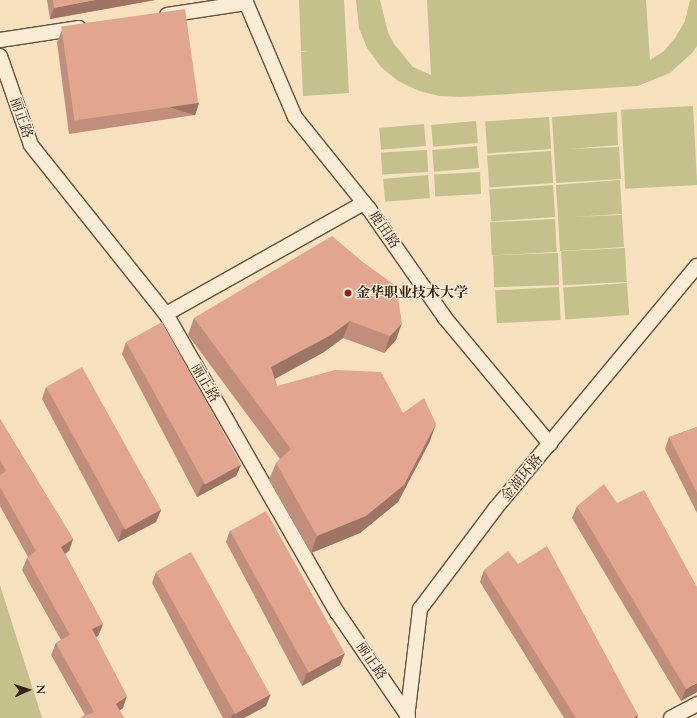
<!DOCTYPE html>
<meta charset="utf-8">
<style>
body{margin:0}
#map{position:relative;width:697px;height:718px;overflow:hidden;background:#f7e1bf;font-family:Cardo,"Noto Serif SC",serif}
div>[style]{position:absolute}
.green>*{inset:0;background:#c4c18d;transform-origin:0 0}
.roads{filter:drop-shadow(1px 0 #68503e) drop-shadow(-1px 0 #68503e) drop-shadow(0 1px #68503e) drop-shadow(0 -1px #68503e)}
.minor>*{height:14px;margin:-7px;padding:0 7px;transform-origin:7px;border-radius:7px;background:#faecd5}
.wall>*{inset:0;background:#c28e7c}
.shaded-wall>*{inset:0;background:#9e7465;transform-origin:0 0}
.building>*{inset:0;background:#e1a590;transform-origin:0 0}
.dots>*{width:11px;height:11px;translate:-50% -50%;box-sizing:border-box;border:2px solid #faecd5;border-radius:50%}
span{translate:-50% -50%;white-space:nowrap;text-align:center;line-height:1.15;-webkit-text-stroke:3px #faecd5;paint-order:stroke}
.street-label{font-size:14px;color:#382013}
.poi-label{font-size:14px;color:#382013;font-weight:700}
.left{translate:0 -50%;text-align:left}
.north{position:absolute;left:8px;top:670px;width:40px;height:40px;-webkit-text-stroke:3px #faecd5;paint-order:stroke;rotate:87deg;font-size:11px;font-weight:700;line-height:16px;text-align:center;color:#382013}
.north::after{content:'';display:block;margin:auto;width:14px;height:18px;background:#382013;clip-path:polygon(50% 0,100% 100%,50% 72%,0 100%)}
</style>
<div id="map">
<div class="green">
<div style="clip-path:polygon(299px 0,344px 0,349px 93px,303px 96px,301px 52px,309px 51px,301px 51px)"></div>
<div style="clip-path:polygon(356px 0,380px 0,388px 32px,394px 44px,413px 67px,431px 75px,427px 0,646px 0,650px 60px,664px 51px,675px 38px,685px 21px,690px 0,697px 0,697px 46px,692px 53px,670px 73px,638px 86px,460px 97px,439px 96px,419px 91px,398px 81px,381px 67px,367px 48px,359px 28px)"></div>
<div style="left:693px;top:106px;width:79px;height:72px;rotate:87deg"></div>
<div style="clip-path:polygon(617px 112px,618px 145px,570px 149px,619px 147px,621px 179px,556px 183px,552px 117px)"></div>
<div style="left:549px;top:117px;width:32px;height:64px;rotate:86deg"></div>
<div style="left:476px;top:121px;width:22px;height:45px;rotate:85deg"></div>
<div style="left:424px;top:124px;width:22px;height:45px;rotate:85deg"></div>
<div style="left:477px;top:146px;width:22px;height:45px;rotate:85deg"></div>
<div style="left:427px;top:150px;width:22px;height:46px;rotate:87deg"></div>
<div style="left:551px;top:151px;width:32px;height:64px;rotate:86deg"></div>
<div style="left:480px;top:172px;width:22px;height:46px;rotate:87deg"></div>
<div style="left:428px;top:175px;width:23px;height:45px;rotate:85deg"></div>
<div style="clip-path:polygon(620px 180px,622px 214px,571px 217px,622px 215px,624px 247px,560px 251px,556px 185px)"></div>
<div style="left:553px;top:185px;width:32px;height:64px;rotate:86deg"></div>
<div style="left:555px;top:219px;width:33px;height:65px;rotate:87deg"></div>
<div style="left:625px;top:248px;width:34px;height:64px;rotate:87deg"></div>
<div style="left:558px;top:253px;width:32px;height:65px;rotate:88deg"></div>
<div style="left:627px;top:283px;width:32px;height:64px;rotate:86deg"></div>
<div style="left:559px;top:287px;width:33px;height:64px;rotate:87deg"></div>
<div style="clip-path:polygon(0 585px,42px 718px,0 718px)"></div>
</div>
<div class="roads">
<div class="minor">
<div style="left:245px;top:0;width:127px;rotate:66.9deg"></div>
<div style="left:295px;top:117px;width:118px;rotate:51.2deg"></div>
<div style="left:369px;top:209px;width:133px;rotate:55.1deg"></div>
<div style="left:445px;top:318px;width:164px;rotate:50.2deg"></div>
<div style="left:167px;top:15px;width:80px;rotate:-8.6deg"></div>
<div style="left:0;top:40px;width:80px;rotate:-8.6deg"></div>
<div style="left:0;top:56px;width:94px;rotate:70.8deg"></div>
<div style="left:31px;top:145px;width:216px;rotate:51.4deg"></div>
<div style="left:166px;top:314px;width:344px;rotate:60.2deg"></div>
<div style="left:337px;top:612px;width:126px;rotate:55.7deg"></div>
<div style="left:166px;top:314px;width:227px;rotate:-29.3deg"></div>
<div style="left:407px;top:718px;width:110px;rotate:-83.2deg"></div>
<div style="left:420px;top:609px;width:125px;rotate:-53.1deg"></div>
<div style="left:495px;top:509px;width:316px;rotate:-50.3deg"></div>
<div style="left:671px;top:718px;width:30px;rotate:-28deg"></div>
</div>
</div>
<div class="wall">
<div style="clip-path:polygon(47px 0,155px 0,50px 19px)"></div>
<div style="clip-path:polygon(62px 30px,199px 103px,195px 115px,69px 134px,57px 42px)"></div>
<div style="clip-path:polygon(364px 263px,396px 340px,384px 353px,343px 338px,324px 352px,275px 379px,277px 386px,403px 413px,430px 441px,398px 502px,360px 533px,311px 553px,269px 480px,276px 463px,280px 459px,188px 335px,194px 318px)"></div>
<div style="clip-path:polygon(126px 342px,241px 465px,236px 476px,197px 497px,122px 354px)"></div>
<div style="clip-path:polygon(46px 387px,161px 510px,156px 522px,118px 542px,42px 399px)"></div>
<div style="clip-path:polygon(0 419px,73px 539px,69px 551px,65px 554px,103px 624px,98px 636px,96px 637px,123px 708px,119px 711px,124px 718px,81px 718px,81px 717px,85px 715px,51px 655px,56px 643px,61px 640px,22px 570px,27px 558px,28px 557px,0 506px)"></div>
<div style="clip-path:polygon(697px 427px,697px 513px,665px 449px,669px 437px)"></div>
<div style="clip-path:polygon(577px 506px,697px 692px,681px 701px,572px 518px)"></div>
<div style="clip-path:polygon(230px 530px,340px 665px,302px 686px,226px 542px)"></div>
<div style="clip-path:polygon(484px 570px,638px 715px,637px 718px,564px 718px,480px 582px)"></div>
<div style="clip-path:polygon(156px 572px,266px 706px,244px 718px,223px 718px,152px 583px)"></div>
</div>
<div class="shaded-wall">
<div style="clip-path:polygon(95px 0,155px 0,50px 19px,54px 8px)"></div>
<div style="left:199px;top:103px;width:13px;height:126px;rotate:108deg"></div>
<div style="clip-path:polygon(350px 321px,343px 338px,324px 352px,265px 384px,271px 367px)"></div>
<div style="clip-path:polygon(402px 323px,396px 340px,384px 353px,390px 336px)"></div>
<div style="clip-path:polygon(436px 424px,430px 441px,398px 502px,360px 533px,311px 553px,317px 536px)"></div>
<div style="clip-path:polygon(241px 465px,236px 476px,197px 497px,202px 485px)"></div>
<div style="clip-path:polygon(161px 510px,156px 522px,118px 542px,122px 530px)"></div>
<div style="clip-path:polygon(73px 539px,69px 551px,56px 559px,61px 547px)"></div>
<div style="clip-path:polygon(103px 624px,98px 636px,88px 641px,92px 629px)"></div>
<div style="clip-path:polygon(345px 653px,340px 665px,302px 686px,306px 674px)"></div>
<div style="clip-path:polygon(697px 683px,697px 692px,681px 701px,686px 689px)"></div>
<div style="clip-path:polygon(271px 694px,266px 706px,244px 718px,231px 718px,232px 715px)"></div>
<div style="clip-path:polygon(127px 696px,123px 708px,111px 716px,116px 704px)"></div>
<div style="clip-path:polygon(638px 715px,637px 718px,633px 718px)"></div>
</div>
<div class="building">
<div style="clip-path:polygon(53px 0,95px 0,54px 8px)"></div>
<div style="left:185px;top:9px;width:95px;height:125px;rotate:82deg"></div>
<div style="clip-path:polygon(332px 236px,364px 263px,396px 286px,402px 323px,390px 336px,350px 321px,331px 335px,271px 367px,277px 386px,335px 370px,381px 372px,403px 413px,424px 398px,436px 424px,404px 485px,366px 516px,317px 536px,276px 463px,291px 449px,194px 318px)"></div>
<div style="left:162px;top:322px;width:163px;height:41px;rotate:61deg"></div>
<div style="left:82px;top:367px;width:163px;height:41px;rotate:61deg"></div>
<div style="clip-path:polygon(0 419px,73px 539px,61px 547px,103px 624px,92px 629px,127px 696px,116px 704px,124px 718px,82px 718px,81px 717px,94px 712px,56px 643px,70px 635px,27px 558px,36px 551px,0 487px,0 475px,6px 471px,0 460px)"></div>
<div style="clip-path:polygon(697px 427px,697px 493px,669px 437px)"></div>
<div style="clip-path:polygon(604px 484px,617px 503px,644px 490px,697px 587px,697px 683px,686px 689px,577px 506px)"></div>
<div style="left:266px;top:511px;width:162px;height:41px;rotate:61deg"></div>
<div style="clip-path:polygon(547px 546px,638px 715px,633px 718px,576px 718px,484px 570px,508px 551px,518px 564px)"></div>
<div style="left:191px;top:552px;width:163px;height:40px;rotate:61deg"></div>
</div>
<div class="dots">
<div style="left:348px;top:293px;background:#8f2418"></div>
</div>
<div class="street-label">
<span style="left:21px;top:118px;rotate:71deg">丽正路</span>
<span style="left:384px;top:230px;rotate:55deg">鹿田路</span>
<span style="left:205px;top:383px;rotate:60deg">丽正路</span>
<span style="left:522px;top:478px;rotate:-50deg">金湖环路</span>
<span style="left:371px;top:661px;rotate:56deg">丽正路</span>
</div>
<div class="poi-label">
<span class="left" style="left:356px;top:293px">金华职业技术大学</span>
</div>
<div class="north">N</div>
</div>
